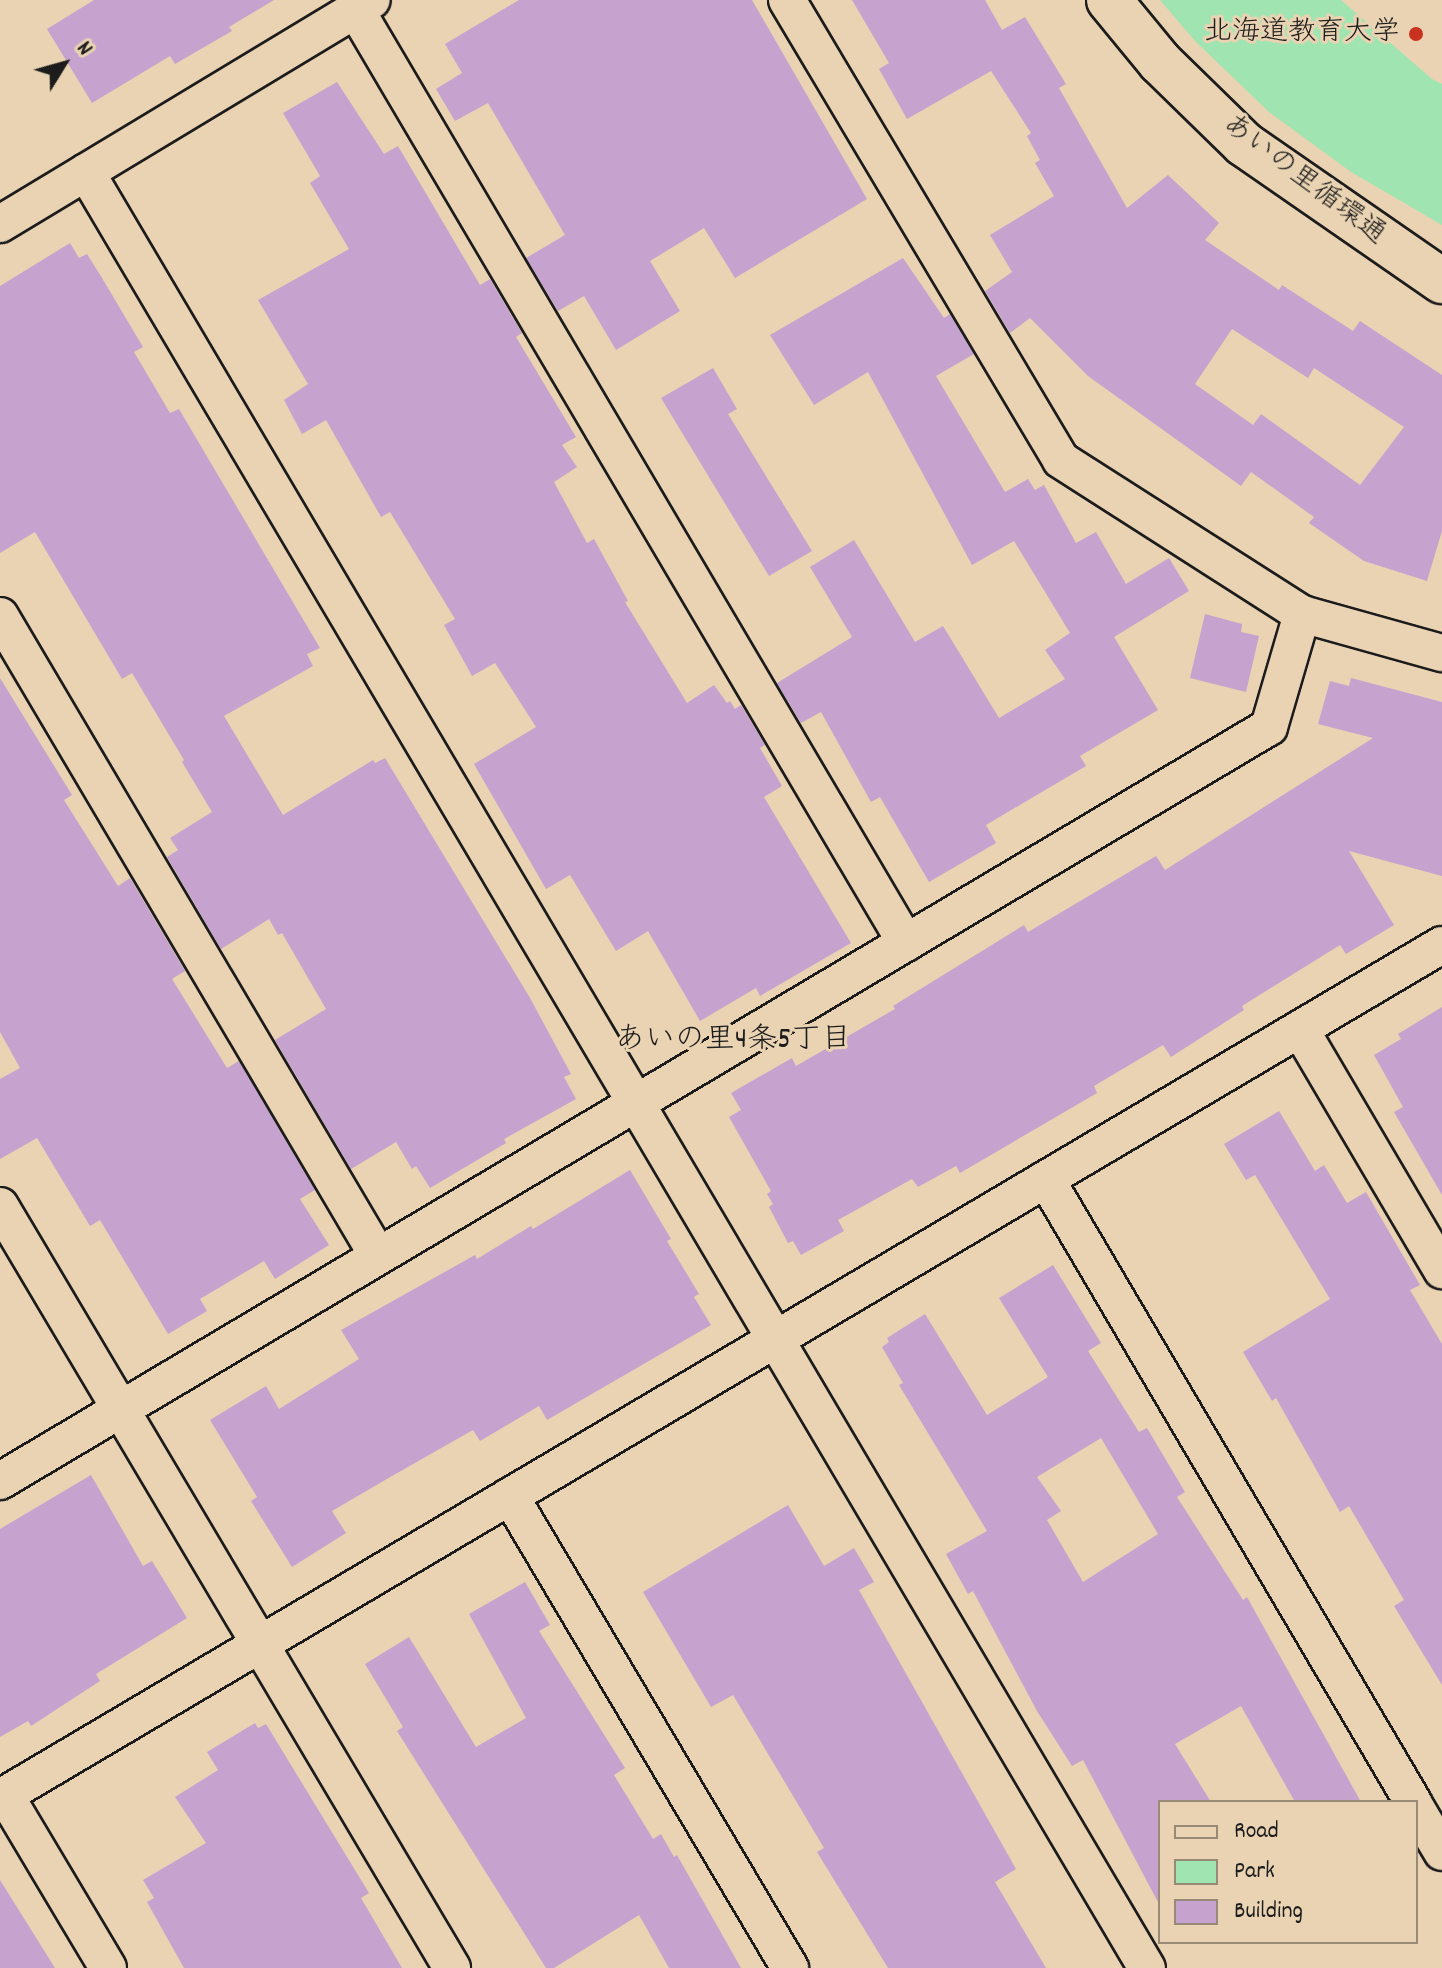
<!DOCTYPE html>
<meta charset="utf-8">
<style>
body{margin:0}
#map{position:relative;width:1442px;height:1968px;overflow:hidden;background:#e9d3b2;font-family:Dekko,"Klee One",sans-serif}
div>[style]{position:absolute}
.green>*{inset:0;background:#a0e5b1}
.building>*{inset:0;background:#c5a3ce}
.roads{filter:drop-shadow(2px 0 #1c1c1c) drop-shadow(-2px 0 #1c1c1c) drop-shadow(0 2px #1c1c1c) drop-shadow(0 -2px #1c1c1c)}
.minor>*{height:36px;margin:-18px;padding:0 18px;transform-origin:18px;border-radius:18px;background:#e9d3b2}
.tertiary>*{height:44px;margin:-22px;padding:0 22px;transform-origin:22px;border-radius:22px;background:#e9d3b2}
.dots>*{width:22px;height:22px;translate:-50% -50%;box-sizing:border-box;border:4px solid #e9d3b2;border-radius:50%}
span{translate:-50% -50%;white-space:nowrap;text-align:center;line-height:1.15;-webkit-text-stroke:6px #e9d3b2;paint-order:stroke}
.poi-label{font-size:28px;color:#1c1c1c}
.right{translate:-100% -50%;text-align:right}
.street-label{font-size:28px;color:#1c1c1c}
.neighbourhood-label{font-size:30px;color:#1c1c1c}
.legend{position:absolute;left:1158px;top:1800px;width:260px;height:144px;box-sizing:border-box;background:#e9d3b2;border:2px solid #978a76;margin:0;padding:10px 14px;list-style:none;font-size:24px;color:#1c1c1c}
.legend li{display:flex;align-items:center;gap:16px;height:40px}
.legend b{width:40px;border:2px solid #978a76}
.north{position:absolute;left:24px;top:24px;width:80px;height:80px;-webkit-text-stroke:6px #e9d3b2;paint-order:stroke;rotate:53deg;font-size:22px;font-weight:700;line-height:32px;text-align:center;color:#1c1c1c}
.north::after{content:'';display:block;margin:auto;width:28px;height:36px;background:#1c1c1c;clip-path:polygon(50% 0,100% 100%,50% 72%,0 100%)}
</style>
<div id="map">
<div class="green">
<div style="clip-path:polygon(1160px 0,1341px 0,1432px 79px,1442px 84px,1442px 225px,1351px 172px,1269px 112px,1195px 41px)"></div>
</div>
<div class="building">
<div style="clip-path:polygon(94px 0,274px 0,229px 27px,232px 31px,175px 64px,170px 56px,92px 103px,47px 29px)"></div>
<div style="clip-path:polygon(519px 0,752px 0,867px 199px,735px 278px,704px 228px,650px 261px,680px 311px,616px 350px,584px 296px,558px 311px,526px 258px,565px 235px,488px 103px,455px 121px,436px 89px,462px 73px,445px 44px)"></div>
<div style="clip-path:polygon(evenodd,852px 0,985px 0,1002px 30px,1025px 17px,1066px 84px,1059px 88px,1127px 208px,1168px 175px,1219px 223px,1205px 240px,1279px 290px,1282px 285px,1353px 331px,1360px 321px,1442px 375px,1442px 531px,1427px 581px,1364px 561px,1309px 523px,1314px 517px,1251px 472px,1241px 486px,1088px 376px,1030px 318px,1010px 333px,985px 291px,1012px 272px,990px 235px,1054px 196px,1035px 163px,1040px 160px,1027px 136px,1031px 133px,991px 71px,907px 119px,879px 69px,889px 63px,852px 0,1232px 329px,1308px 378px,1314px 368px,1404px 427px,1360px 485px,1261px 414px,1253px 425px,1195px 384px,1232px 329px)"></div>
<div style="clip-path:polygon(337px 82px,384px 154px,398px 146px,480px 285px,490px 279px,522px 333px,516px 337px,576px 437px,562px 445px,577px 467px,554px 482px,587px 543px,594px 539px,628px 601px,625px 602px,687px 703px,714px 685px,727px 703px,730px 701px,735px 709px,741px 705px,765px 745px,760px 748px,782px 786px,764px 797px,851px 943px,760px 996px,756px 988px,700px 1021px,648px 931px,616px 951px,570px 875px,546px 889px,474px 764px,536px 727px,495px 663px,472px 676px,444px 625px,455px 619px,390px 512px,381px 517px,326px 420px,302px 434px,284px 400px,308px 384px,258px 300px,349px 249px,310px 183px,320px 176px,283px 113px)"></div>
<div style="clip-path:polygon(70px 243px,79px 258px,87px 254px,102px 278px,143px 347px,134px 352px,170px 413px,179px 409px,320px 648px,307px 654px,313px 666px,224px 716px,283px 815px,373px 760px,375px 763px,385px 758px,530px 998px,571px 1074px,564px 1077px,576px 1099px,504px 1139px,506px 1143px,430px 1188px,416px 1166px,412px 1169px,396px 1142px,351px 1169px,275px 1040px,326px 1009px,282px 933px,278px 935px,269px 919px,221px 949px,167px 857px,178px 850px,170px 838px,212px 812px,182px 762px,184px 760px,132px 673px,122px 679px,35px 532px,0 553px,0 286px)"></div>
<div style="clip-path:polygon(903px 258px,944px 318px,950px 314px,974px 354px,936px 376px,1005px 492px,1028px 479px,1035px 490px,1044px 485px,1076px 543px,1096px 532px,1126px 584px,1169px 558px,1189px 591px,1114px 637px,1158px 710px,1080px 756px,1086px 766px,986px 825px,996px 843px,929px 882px,880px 797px,871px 802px,821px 712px,801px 723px,777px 683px,852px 637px,810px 567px,854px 540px,915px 642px,943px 626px,999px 718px,1065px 679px,1045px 650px,1070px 633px,1014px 541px,972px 565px,868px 372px,814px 405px,770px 335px)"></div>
<div style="clip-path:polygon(713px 368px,737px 409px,728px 414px,812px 551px,769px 576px,661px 398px)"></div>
<div style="clip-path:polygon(1205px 614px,1242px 624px,1241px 632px,1259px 636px,1246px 692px,1190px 678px)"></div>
<div style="clip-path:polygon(0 678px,72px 795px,64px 800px,118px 886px,130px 878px,185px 971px,172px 979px,227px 1068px,239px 1061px,315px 1190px,300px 1199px,329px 1245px,275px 1279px,264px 1261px,200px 1299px,207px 1311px,168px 1334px,100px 1220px,90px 1226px,37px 1138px,0 1159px,0 1079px,20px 1068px,0 1032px)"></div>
<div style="clip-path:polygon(1351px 678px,1442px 702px,1442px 876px,1349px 851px,1394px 925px,1346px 954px,1340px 945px,1242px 1006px,1244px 1010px,1171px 1057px,1163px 1045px,1094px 1086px,1097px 1093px,960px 1173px,956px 1166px,918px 1187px,912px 1179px,838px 1220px,844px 1231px,801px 1255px,793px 1241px,788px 1243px,769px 1207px,773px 1204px,767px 1194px,771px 1191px,729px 1117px,741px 1110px,731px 1093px,792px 1058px,796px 1066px,895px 1009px,893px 1006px,1024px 925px,1028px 932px,1156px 856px,1165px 870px,1373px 738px,1318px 724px,1330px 681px,1349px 686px)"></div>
<div style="clip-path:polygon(1442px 1007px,1442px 1195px,1394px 1112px,1403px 1107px,1374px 1055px,1401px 1039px,1398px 1034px)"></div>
<div style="clip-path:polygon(1279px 1111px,1315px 1171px,1324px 1165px,1347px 1203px,1366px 1192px,1420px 1285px,1410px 1290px,1442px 1344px,1442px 1685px,1394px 1606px,1404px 1600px,1349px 1506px,1340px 1512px,1276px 1398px,1272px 1401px,1243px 1352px,1330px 1299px,1255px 1175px,1246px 1180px,1224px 1144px)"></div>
<div style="clip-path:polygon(630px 1170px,671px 1239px,667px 1241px,699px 1294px,694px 1297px,711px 1325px,547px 1420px,539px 1406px,480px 1441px,473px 1430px,392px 1476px,332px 1511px,346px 1533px,292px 1567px,251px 1501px,257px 1497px,210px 1420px,266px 1386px,279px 1409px,359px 1359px,341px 1330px,475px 1255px,477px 1259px,531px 1226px,533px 1229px)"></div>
<div style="clip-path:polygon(evenodd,1053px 1265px,1101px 1343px,1088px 1351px,1139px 1432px,1147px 1428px,1185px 1492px,1177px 1497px,1243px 1600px,1247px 1597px,1361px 1802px,1295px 1802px,1241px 1706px,1175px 1744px,1211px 1802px,1160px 1802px,1160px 1906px,1083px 1760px,1072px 1766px,1037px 1711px,973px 1591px,968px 1594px,946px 1554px,987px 1531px,899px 1385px,903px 1383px,882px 1347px,889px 1342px,887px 1338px,925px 1314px,987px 1415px,1048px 1377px,999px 1298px,1053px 1265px,1101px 1438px,1158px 1534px,1083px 1582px,1047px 1520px,1061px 1511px,1037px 1477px,1101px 1438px)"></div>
<div style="clip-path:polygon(91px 1475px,143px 1566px,152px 1561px,187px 1618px,96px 1674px,100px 1681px,31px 1726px,28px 1721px,0 1737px,0 1529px)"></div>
<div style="clip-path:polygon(788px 1505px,824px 1566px,854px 1548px,874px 1582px,859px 1590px,1016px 1869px,995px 1882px,1046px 1968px,888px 1968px,817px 1852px,824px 1848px,733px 1695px,711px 1707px,643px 1592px)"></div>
<div style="clip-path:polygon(525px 1582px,550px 1625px,539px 1631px,625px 1768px,614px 1775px,653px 1839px,661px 1834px,674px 1857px,677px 1855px,741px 1968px,669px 1968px,639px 1915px,554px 1968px,546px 1968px,397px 1731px,403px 1727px,365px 1664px,409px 1637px,476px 1747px,526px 1718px,469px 1614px)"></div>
<div style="clip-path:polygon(255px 1723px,258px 1728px,266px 1724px,344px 1852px,369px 1893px,361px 1898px,402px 1968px,184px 1968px,147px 1902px,154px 1898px,143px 1880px,206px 1843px,175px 1797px,218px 1770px,207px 1752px)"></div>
<div style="clip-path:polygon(0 1880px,55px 1968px,0 1968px)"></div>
</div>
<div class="roads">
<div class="minor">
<div style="left:787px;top:0;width:535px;rotate:59.22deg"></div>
<div style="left:1061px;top:460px;width:286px;rotate:32.6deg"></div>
<div style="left:1302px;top:614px;width:145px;rotate:15.6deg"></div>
<div style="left:356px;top:10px;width:1083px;rotate:59.48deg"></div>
<div style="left:86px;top:172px;width:2086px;rotate:59.43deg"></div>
<div style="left:0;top:224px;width:434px;rotate:-31.1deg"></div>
<div style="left:0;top:616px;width:743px;rotate:59.43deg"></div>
<div style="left:1300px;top:1029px;width:280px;rotate:59.5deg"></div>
<div style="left:1046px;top:1179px;width:723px;rotate:59.5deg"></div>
<div style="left:0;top:1206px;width:886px;rotate:59.32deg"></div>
<div style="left:0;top:1481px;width:1476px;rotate:-30.72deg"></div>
<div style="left:1269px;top:727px;width:118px;rotate:-73.7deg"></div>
<div style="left:510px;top:1496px;width:549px;rotate:59.32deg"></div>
<div style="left:5px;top:1795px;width:201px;rotate:59.2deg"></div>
<div style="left:0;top:1798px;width:1675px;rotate:-30.61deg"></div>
<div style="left:1416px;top:1808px;width:51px;rotate:59.4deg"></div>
</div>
<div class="tertiary">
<div style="left:1109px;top:0;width:80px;rotate:50.6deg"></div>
<div style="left:1160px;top:62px;width:117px;rotate:44.3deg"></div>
<div style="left:1244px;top:144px;width:241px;rotate:34.7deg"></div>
</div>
</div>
<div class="dots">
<div style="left:1416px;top:34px;background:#c8321e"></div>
</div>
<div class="poi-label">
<span class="right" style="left:1400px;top:34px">北海道教育大学</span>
</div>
<div class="street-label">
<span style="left:1303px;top:181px;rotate:37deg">あいの里循環通</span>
</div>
<div class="neighbourhood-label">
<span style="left:733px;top:1042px">あいの里4条5丁目</span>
</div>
<ul class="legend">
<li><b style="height:10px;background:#e9d3b2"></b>Road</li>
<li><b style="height:22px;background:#a0e5b1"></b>Park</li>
<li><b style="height:22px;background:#c5a3ce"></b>Building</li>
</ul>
<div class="north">N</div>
</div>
